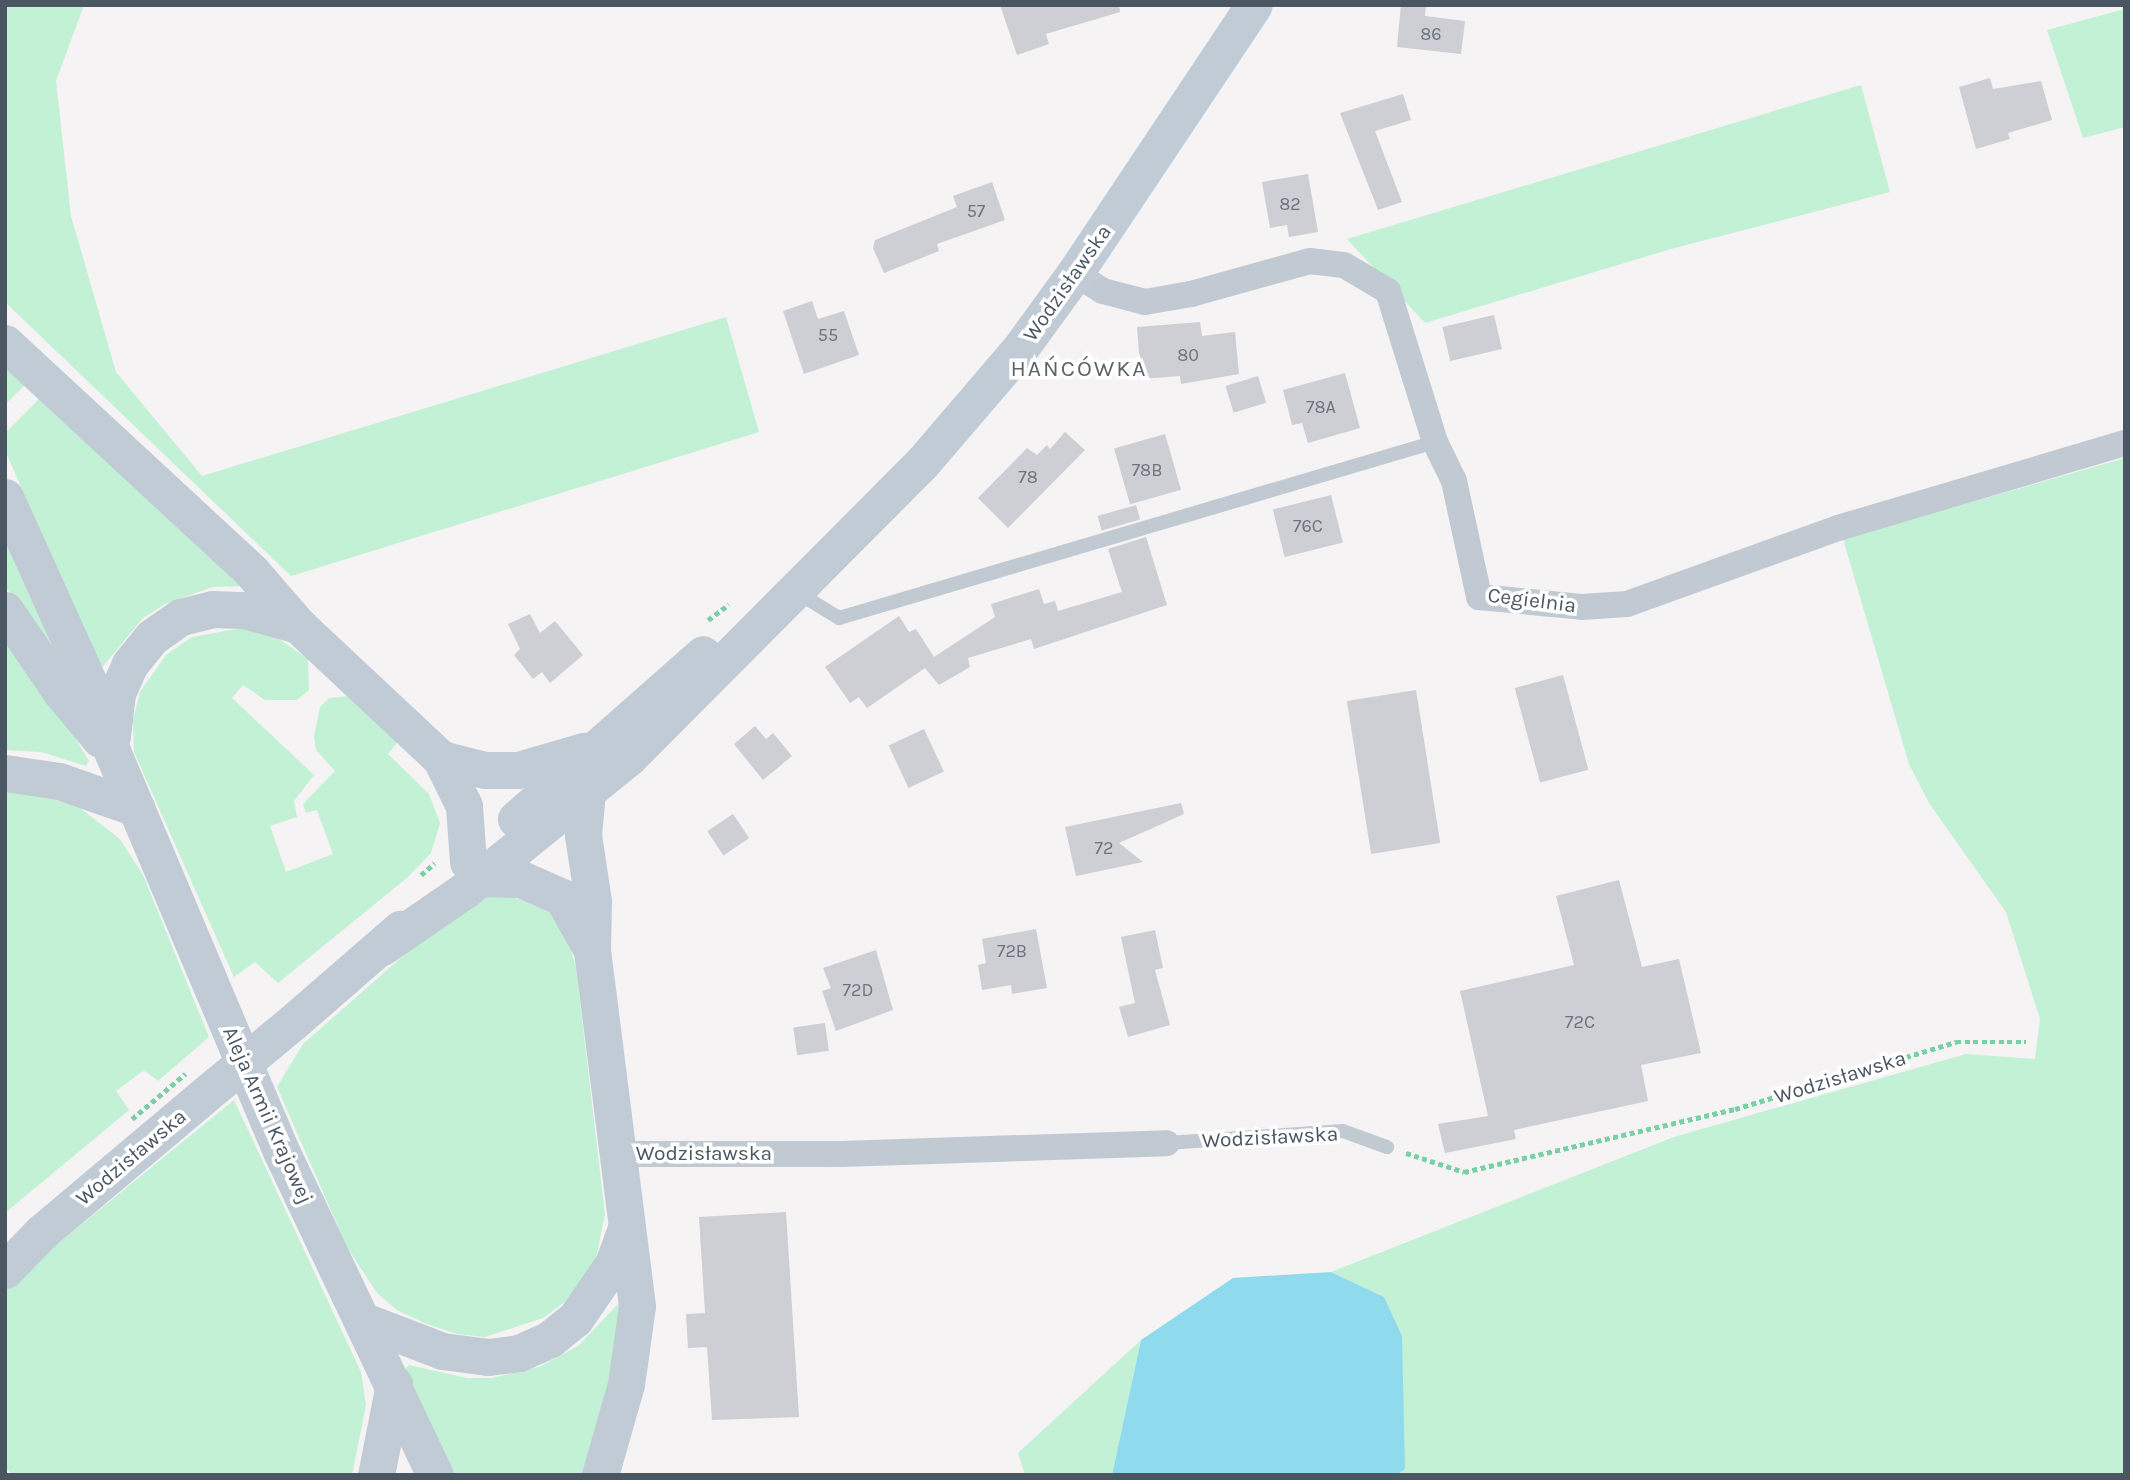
<!DOCTYPE html>
<meta charset="utf-8">
<style>
body{margin:0}
#map{position:relative;width:2130px;height:1480px;overflow:hidden;background:#f5f3f3;font-family:Karla,sans-serif}
div>[style]{position:absolute}
.green>*{inset:0;background:#c3f1d5}
.water>*{inset:0;background:#90daee}
.building>*{inset:0;background:#cdcfd5;transform-origin:0 0}
.path>*{height:4.5px;margin-top:-2.25px;transform-origin:0;background:repeating-linear-gradient(90deg,#7ad0a6 0 5px,transparent 0 8.5px)}
.lane>*{height:14px;margin:-7px;padding:0 7px;transform-origin:7px;border-radius:7px;background:#c1cad2}
.street>*{height:26px;margin:-13px;padding:0 13px;transform-origin:13px;border-radius:13px;background:#c1cad2}
.secondary>*{height:37px;margin:-18.5px;padding:0 18.5px;transform-origin:18.5px;border-radius:18.5px;background:#c1cbd6}
.path-bridge>*{height:4.5px;margin-top:-2.25px;transform-origin:0;background:repeating-linear-gradient(90deg,#7ad0a6 0 5px,transparent 0 8.5px)}
.secondary-bridge>*{height:37px;margin:-18.5px;padding:0 18.5px;transform-origin:18.5px;border-radius:18.5px;background:#c1cbd6}
span{translate:-50% -50%;white-space:nowrap;text-align:center;line-height:1.15;-webkit-text-stroke:7px #fff;paint-order:stroke}
.number-label{font-size:18px;color:#6b747e}
.number-label span{-webkit-text-stroke-width:0}
.street-label{font-size:21px;color:#4a5661}
.neighbourhood-label{font-size:23px;color:#5f6368;letter-spacing:2px}
.frame{position:absolute;inset:0;border:7px solid #4a5661;pointer-events:none}
</style>
<div id="map">
<div class="green">
<div style="clip-path:polygon(5px 5px,84px 5px,56px 81px,71px 216px,116px 372px,202px 476px,726px 317px,759px 432px,291px 576px,5px 302px)"></div>
<div style="clip-path:polygon(2125px 9px,2125px 127px,2083px 138px,2047px 30px)"></div>
<div style="clip-path:polygon(1861px 85px,1890px 192px,1671px 249px,1425px 323px,1347px 239px)"></div>
<div style="clip-path:polygon(5px 359px,29px 381px,5px 405px)"></div>
<div style="clip-path:polygon(43px 395px,242px 586px,213px 587px,165px 604px,143px 618px,100px 670px,5px 450px,5px 433px)"></div>
<div style="clip-path:polygon(2125px 458px,2125px 1475px,1396px 1475px,1405px 1468px,1384px 1297px,1331px 1272px,1674px 1137px,1966px 1054px,2035px 1059px,2040px 1019px,2006px 912px,1929px 803px,1909px 764px,1843px 539px)"></div>
<div style="clip-path:polygon(5px 539px,81px 698px,5px 586px)"></div>
<div style="clip-path:polygon(242px 628px,270px 633px,308px 659px,309px 690px,297px 700px,265px 700px,243px 685px,232px 698px,314px 775px,294px 801px,297px 817px,270px 826px,286px 872px,333px 854px,317px 810px,306px 813px,303px 804px,335px 771px,316px 750px,314px 736px,320px 707px,329px 698px,350px 696px,398px 741px,388px 754px,429px 794px,440px 823px,431px 853px,408px 877px,278px 983px,255px 962px,234px 977px,134px 752px,133px 720px,140px 692px,166px 655px,192px 637px)"></div>
<div style="clip-path:polygon(5px 633px,69px 727px,89px 761px,86px 766px,41px 752px,5px 750px)"></div>
<div style="clip-path:polygon(9px 792px,43px 796px,80px 808px,120px 839px,143px 875px,209px 1037px,158px 1081px,144px 1070px,116px 1091px,129px 1110px,5px 1213px,5px 793px)"></div>
<div style="clip-path:polygon(497px 893px,543px 906px,559px 920px,568px 939px,576px 968px,605px 1214px,596px 1258px,566px 1301px,543px 1318px,485px 1337px,457px 1334px,424px 1323px,397px 1310px,377px 1293px,347px 1247px,277px 1087px,303px 1044px,453px 912px,477px 898px)"></div>
<div style="clip-path:polygon(234px 1100px,361px 1372px,366px 1405px,352px 1475px,14px 1475px,5px 1468px,5px 1287px)"></div>
<div style="clip-path:polygon(618px 1304px,626px 1311px,586px 1475px,453px 1475px,405px 1369px,409px 1365px,467px 1378px,492px 1378px,539px 1367px,578px 1346px)"></div>
<div style="clip-path:polygon(1141px 1340px,1112px 1475px,1025px 1475px,1018px 1453px)"></div>
</div>
<div class="water">
<div style="clip-path:polygon(1331px 1272px,1384px 1297px,1402px 1336px,1405px 1469px,1396px 1475px,1112px 1475px,1141px 1340px,1233px 1278px)"></div>
</div>
<div class="building">
<div style="clip-path:polygon(1000px 5px,1119px 5px,1120px 12px,1046px 34px,1049px 44px,1017px 55px)"></div>
<div style="clip-path:polygon(1401px 5px,1426px 5px,1425px 16px,1465px 21px,1461px 54px,1397px 47px)"></div>
<div style="clip-path:polygon(1990px 78px,1993px 89px,2041px 81px,2052px 120px,2008px 133px,2010px 139px,1976px 149px,1959px 87px)"></div>
<div style="clip-path:polygon(1403px 94px,1411px 120px,1375px 131px,1402px 202px,1378px 210px,1340px 113px)"></div>
<div style="clip-path:polygon(1308px 174px,1318px 232px,1289px 237px,1287px 225px,1270px 228px,1262px 182px)"></div>
<div style="clip-path:polygon(992px 182px,1005px 220px,937px 244px,939px 251px,884px 273px,873px 248px,875px 240px,957px 207px,953px 196px)"></div>
<div style="clip-path:polygon(812px 301px,818px 319px,844px 311px,859px 355px,804px 374px,783px 311px)"></div>
<div style="left:1494px;top:315px;width:35px;height:53px;rotate:77deg"></div>
<div style="clip-path:polygon(1200px 322px,1202px 336px,1235px 332px,1239px 374px,1181px 384px,1180px 376px,1141px 379px,1137px 327px)"></div>
<div style="clip-path:polygon(1345px 373px,1360px 428px,1308px 443px,1302px 423px,1292px 425px,1283px 390px)"></div>
<div style="left:1258px;top:376px;width:28px;height:34px;rotate:73deg"></div>
<div style="clip-path:polygon(1065px 432px,1085px 450px,1008px 528px,978px 498px,1027px 448px,1037px 455px,1047px 445px,1050px 449px)"></div>
<div style="left:1165px;top:434px;width:58px;height:53px;rotate:74deg"></div>
<div style="left:1331px;top:495px;width:49px;height:60px;rotate:76deg"></div>
<div style="left:1136px;top:505px;width:15px;height:40px;rotate:74deg"></div>
<div style="clip-path:polygon(1146px 537px,1167px 605px,1034px 649px,1031px 639px,968px 658px,970px 667px,939px 685px,925px 668px,867px 708px,859px 697px,850px 703px,825px 667px,899px 616px,909px 632px,916px 629px,934px 657px,995px 617px,991px 604px,1039px 589px,1044px 604px,1055px 601px,1058px 611px,1122px 592px,1108px 549px)"></div>
<div style="clip-path:polygon(530px 614px,540px 633px,555px 621px,583px 655px,550px 683px,542px 672px,533px 679px,514px 655px,520px 649px,508px 624px)"></div>
<div style="left:1563px;top:675px;width:98px;height:50px;rotate:75deg"></div>
<div style="left:1416px;top:690px;width:155px;height:70px;rotate:81deg"></div>
<div style="clip-path:polygon(755px 726px,766px 739px,773px 733px,792px 756px,763px 780px,734px 744px)"></div>
<div style="left:924px;top:729px;width:47px;height:39px;rotate:65deg"></div>
<div style="clip-path:polygon(1181px 803px,1184px 814px,1119px 843px,1143px 862px,1076px 876px,1065px 827px)"></div>
<div style="left:733px;top:814px;width:29px;height:31px;rotate:56deg"></div>
<div style="clip-path:polygon(1619px 880px,1642px 967px,1679px 959px,1701px 1053px,1641px 1065px,1648px 1101px,1514px 1130px,1516px 1139px,1445px 1153px,1438px 1124px,1488px 1116px,1460px 991px,1574px 965px,1556px 896px)"></div>
<div style="clip-path:polygon(1036px 929px,1047px 988px,1012px 994px,1011px 985px,982px 990px,978px 965px,986px 963px,982px 939px)"></div>
<div style="clip-path:polygon(1155px 930px,1163px 968px,1155px 970px,1170px 1025px,1128px 1037px,1119px 1007px,1135px 1003px,1121px 937px)"></div>
<div style="clip-path:polygon(876px 950px,893px 1010px,836px 1031px,822px 991px,831px 988px,823px 968px)"></div>
<div style="left:825px;top:1023px;width:28px;height:32px;rotate:82deg"></div>
<div style="clip-path:polygon(786px 1212px,799px 1417px,712px 1420px,707px 1347px,688px 1348px,686px 1314px,705px 1313px,699px 1217px)"></div>
</div>
<div class="path">
<div style="left:708px;top:620px;width:26px;rotate:-37deg"></div>
<div style="left:421px;top:875px;width:18px;rotate:-41deg"></div>
<div style="left:1406px;top:1153px;width:61px;rotate:18.1deg"></div>
<div style="left:1464px;top:1172px;width:278px;rotate:-13.1deg"></div>
<div style="left:1735px;top:1109px;width:231px;rotate:-16.9deg"></div>
<div style="left:1956px;top:1042px;width:70px"></div>
</div>
<div class="lane">
<div style="left:795px;top:591px;width:52px;rotate:31.5deg"></div>
<div style="left:839px;top:618px;width:621px;rotate:-16.45deg"></div>
<div style="left:1167px;top:1143px;width:176px;rotate:-3.9deg"></div>
<div style="left:1343px;top:1131px;width:47px;rotate:20deg"></div>
</div>
<div class="street">
<div style="left:1075px;top:273px;width:33px;rotate:33deg"></div>
<div style="left:1103px;top:291px;width:43px;rotate:14.7deg"></div>
<div style="left:1145px;top:302px;width:47px;rotate:-9.9deg"></div>
<div style="left:1191px;top:294px;width:123px;rotate:-15.5deg"></div>
<div style="left:1310px;top:261px;width:34px;rotate:7deg"></div>
<div style="left:1344px;top:265px;width:51px;rotate:30.6deg"></div>
<div style="left:1388px;top:291px;width:158px;rotate:72.7deg"></div>
<div style="left:1435px;top:442px;width:43px;rotate:64deg"></div>
<div style="left:1454px;top:481px;width:119px;rotate:77.8deg"></div>
<div style="left:1479px;top:597px;width:103px;rotate:5.5deg"></div>
<div style="left:1582px;top:607px;width:45px;rotate:-3.8deg"></div>
<div style="left:1627px;top:604px;width:224px;rotate:-19.8deg"></div>
<div style="left:1838px;top:528px;width:299px;rotate:-16.5deg"></div>
<div style="left:618px;top:1154px;width:223px"></div>
<div style="left:841px;top:1154px;width:326px;rotate:-1.9deg"></div>
</div>
<div class="secondary">
<div style="left:5px;top:343px;width:337px;rotate:42.8deg"></div>
<div style="left:252px;top:572px;width:70px;rotate:49deg"></div>
<div style="left:298px;top:625px;width:196px;rotate:43.1deg"></div>
<div style="left:441px;top:759px;width:52px;rotate:63.9deg"></div>
<div style="left:464px;top:806px;width:56px;rotate:85.9deg"></div>
<div style="left:5px;top:497px;width:222px;rotate:65.7deg"></div>
<div style="left:96px;top:699px;width:54px;rotate:72.9deg"></div>
<div style="left:112px;top:751px;width:434px;rotate:67.1deg"></div>
<div style="left:281px;top:1151px;width:359px;rotate:64.6deg"></div>
<div style="left:5px;top:610px;width:99px;rotate:55.7deg"></div>
<div style="left:61px;top:692px;width:61px;rotate:50.3deg"></div>
<div style="left:112px;top:736px;width:43px;rotate:-83.4deg"></div>
<div style="left:117px;top:693px;width:32px;rotate:-66deg"></div>
<div style="left:130px;top:664px;width:35px;rotate:-51deg"></div>
<div style="left:152px;top:637px;width:35px;rotate:-35deg"></div>
<div style="left:181px;top:617px;width:32px;rotate:-14deg"></div>
<div style="left:212px;top:609px;width:32px;rotate:2deg"></div>
<div style="left:244px;top:610px;width:56px;rotate:15.5deg"></div>
<div style="left:441px;top:759px;width:45px;rotate:14deg"></div>
<div style="left:485px;top:770px;width:33px"></div>
<div style="left:518px;top:770px;width:69px;rotate:-16.1deg"></div>
<div style="left:5px;top:773px;width:55px;rotate:8.4deg"></div>
<div style="left:59px;top:781px;width:82px;rotate:19.3deg"></div>
<div style="left:587px;top:792px;width:43px;rotate:95.3deg"></div>
<div style="left:583px;top:835px;width:67px;rotate:81.4deg"></div>
<div style="left:593px;top:901px;width:49px;rotate:91.2deg"></div>
<div style="left:592px;top:950px;width:359px;rotate:82.8deg"></div>
<div style="left:637px;top:1306px;width:79px;rotate:98deg"></div>
<div style="left:626px;top:1384px;width:95px;rotate:105.9deg"></div>
<div style="left:516px;top:819px;width:249px;rotate:-41.4deg"></div>
<div style="left:478px;top:878px;width:43px;rotate:1.3deg"></div>
<div style="left:521px;top:879px;width:45px;rotate:23.7deg"></div>
<div style="left:562px;top:897px;width:61px;rotate:60.5deg"></div>
<div style="left:382px;top:947px;width:101px;rotate:-34.5deg"></div>
<div style="left:465px;top:890px;width:211px;rotate:-39deg"></div>
<div style="left:629px;top:757px;width:415px;rotate:-45.1deg"></div>
<div style="left:922px;top:463px;width:149px;rotate:-49.4deg"></div>
<div style="left:1019px;top:350px;width:95px;rotate:-54deg"></div>
<div style="left:1075px;top:273px;width:322px;rotate:-56.3deg"></div>
<div style="left:293px;top:1022px;width:142px;rotate:-41deg"></div>
<div style="left:5px;top:1270px;width:53px;rotate:-45.8deg"></div>
<div style="left:42px;top:1232px;width:230px;rotate:-40.1deg"></div>
<div style="left:364px;top:1321px;width:84px;rotate:21deg"></div>
<div style="left:442px;top:1351px;width:46px;rotate:7.4deg"></div>
<div style="left:488px;top:1357px;width:31px;rotate:-7deg"></div>
<div style="left:519px;top:1353px;width:34px;rotate:-24deg"></div>
<div style="left:550px;top:1339px;width:32px;rotate:-39deg"></div>
<div style="left:575px;top:1319px;width:67px;rotate:-55.4deg"></div>
<div style="left:613px;top:1264px;width:37px;rotate:-70deg"></div>
<div style="left:376px;top:1475px;width:93px;rotate:-78.8deg"></div>
</div>
<div class="path-bridge">
<div style="left:132px;top:1119px;width:70px;rotate:-40.3deg"></div>
</div>
<div class="secondary-bridge">
<div style="left:218px;top:1084px;width:97px;rotate:-39.6deg"></div>
</div>
<div class="number-label">
<span style="left:1431px;top:34px">86</span>
<span style="left:1290px;top:204px">82</span>
<span style="left:976px;top:211px">57</span>
<span style="left:828px;top:335px">55</span>
<span style="left:1188px;top:355px">80</span>
<span style="left:1321px;top:407px">78A</span>
<span style="left:1147px;top:470px">78B</span>
<span style="left:1028px;top:477px">78</span>
<span style="left:1308px;top:526px">76C</span>
<span style="left:1104px;top:848px">72</span>
<span style="left:1012px;top:951px">72B</span>
<span style="left:858px;top:990px">72D</span>
<span style="left:1580px;top:1022px">72C</span>
</div>
<div class="street-label">
<span style="left:1067px;top:283px;rotate:-55deg">Wodzisławska</span>
<span style="left:1532px;top:600px;rotate:7deg">Cegielnia</span>
<span style="left:1840px;top:1077px;rotate:-17deg">Wodzisławska</span>
<span style="left:268px;top:1115px;rotate:66deg">Aleja Armii Krajowej</span>
<span style="left:1270px;top:1137px;rotate:-3deg">Wodzisławska</span>
<span style="left:704px;top:1153px">Wodzisławska</span>
<span style="left:131px;top:1157px;rotate:-40deg">Wodzisławska</span>
</div>
<div class="neighbourhood-label">
<span style="left:1079px;top:369px">HAŃCÓWKA</span>
</div>
<div class="frame"></div>
</div>
